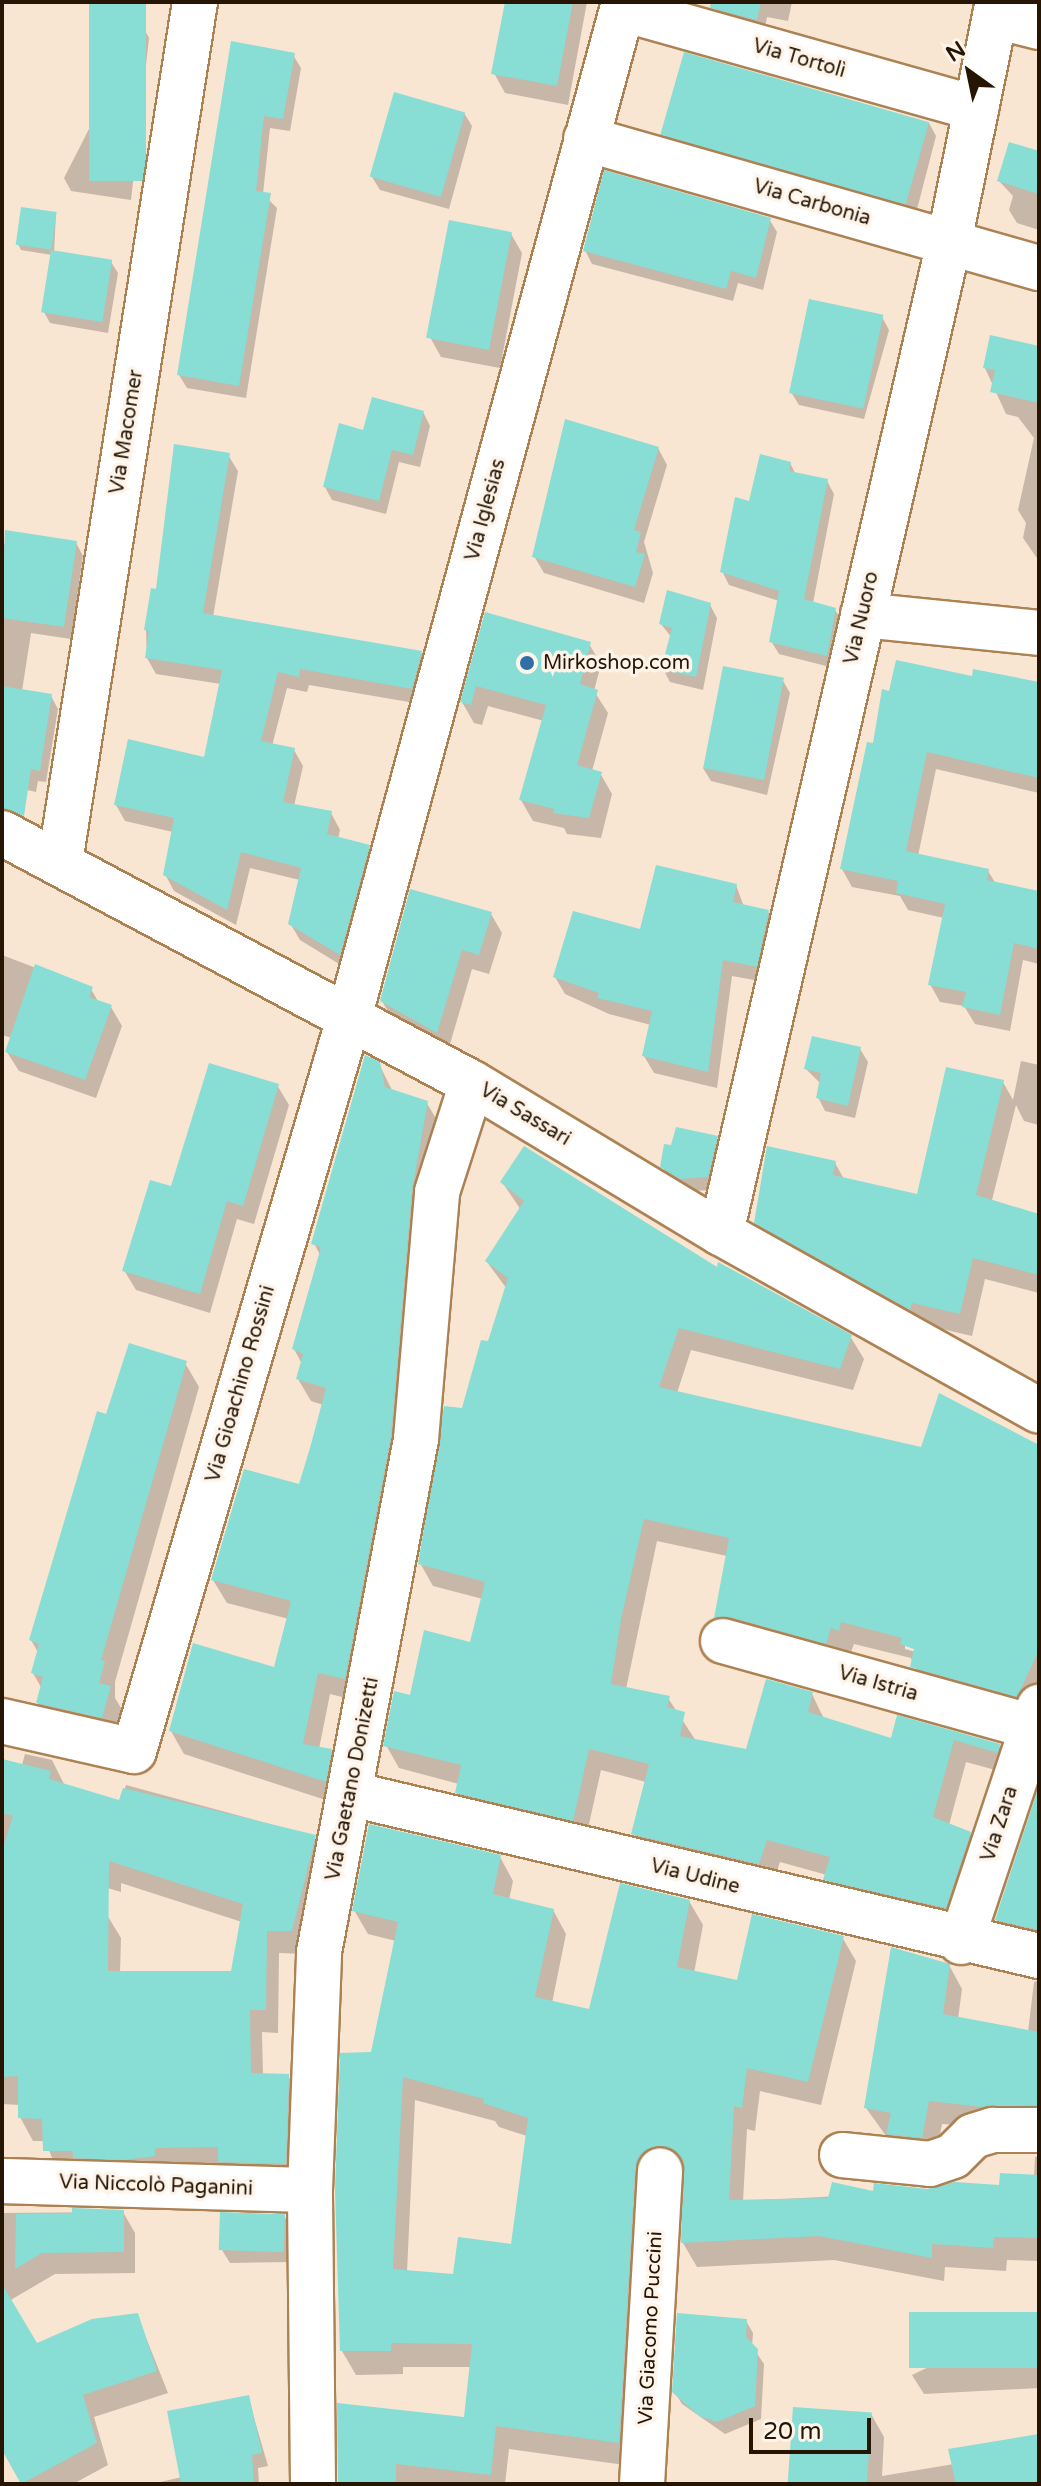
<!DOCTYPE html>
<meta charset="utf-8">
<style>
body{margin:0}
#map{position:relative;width:1041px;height:2486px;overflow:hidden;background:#f8e5d2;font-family:"Varela Round",sans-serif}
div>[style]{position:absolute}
.shadow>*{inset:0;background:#0003}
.building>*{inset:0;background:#88ddd5;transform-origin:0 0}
.roads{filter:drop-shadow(2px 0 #ad8253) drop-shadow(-2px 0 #ad8253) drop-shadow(0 2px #ad8253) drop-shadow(0 -2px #ad8253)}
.minor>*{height:44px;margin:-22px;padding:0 22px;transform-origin:22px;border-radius:22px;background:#fff}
.dots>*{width:22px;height:22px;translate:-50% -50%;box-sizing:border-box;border:4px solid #fef4ea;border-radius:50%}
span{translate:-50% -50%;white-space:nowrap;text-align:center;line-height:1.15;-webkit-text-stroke:7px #fef4ea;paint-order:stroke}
.street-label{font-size:20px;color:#261503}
.poi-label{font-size:20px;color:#261503}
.left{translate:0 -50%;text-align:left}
.frame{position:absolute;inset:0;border:4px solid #261503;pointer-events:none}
.north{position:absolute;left:929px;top:32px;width:80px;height:80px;-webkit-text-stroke:6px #fef4ea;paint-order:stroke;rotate:327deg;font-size:22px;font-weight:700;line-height:32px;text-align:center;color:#261503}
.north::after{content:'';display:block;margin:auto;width:28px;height:36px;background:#261503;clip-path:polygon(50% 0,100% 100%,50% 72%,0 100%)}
.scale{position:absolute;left:749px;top:2418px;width:122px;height:36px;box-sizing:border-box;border:4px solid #261503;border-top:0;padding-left:10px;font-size:24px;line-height:28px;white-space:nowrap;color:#261503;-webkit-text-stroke:6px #fef4ea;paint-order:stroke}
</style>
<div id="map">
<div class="shadow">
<div style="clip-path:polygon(507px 2px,587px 2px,568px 105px,505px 93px,494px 73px)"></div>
<div style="clip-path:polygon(713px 2px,792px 2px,788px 21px,767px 17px,764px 33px,720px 20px)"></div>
<div style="clip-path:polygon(142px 25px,149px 38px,131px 200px,71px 191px,64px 178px)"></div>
<div style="clip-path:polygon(232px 43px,293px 55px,301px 68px,290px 131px,270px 128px,263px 194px,277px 208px,246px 398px,187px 388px,179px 375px)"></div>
<div style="clip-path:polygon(464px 113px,472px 126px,449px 209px,380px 190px,372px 177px)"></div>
<div style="clip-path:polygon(929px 123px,936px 136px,915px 217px,672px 148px,664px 134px)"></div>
<div style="clip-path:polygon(1039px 153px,1039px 230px,1017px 223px,1009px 210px,1013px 196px,999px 181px)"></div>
<div style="clip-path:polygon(56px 214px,54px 252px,111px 262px,118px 273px,108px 333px,50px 323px,44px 312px,52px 255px,21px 250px,18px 244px)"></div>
<div style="clip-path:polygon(769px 219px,777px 232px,763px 290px,738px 283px,733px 301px,592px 264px,585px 250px)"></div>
<div style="clip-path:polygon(511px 234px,522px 253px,500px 368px,441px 357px,430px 337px)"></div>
<div style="clip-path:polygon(882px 317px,889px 330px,864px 419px,799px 405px,791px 392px)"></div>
<div style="clip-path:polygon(1039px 348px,1039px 561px,1023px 538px,1026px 523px,1018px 510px,1034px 438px,1018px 417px,1006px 414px,985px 368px)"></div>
<div style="clip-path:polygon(423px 412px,430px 426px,420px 467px,399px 462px,386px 514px,332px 500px,325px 487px,365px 432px)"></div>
<div style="clip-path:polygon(658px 448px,667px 465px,644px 542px,653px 573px,644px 603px,544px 573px,534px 556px)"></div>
<div style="clip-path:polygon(228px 455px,238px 471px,213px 617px,421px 653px,430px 669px,421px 704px,309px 685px,307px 692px,287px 688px,272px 746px,294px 750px,303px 766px,294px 806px,331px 813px,340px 830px,338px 839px,369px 847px,378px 863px,349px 970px,300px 940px,290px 923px,300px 880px,250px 868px,236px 925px,174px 891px,165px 874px,173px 832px,125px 821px,116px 805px,206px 759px,221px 684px,156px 674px,147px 658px,146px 629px,157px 591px)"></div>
<div style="clip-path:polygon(790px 463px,796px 475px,827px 481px,834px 494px,813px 603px,835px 610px,843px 623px,834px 668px,779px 654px,771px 641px,779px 601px,729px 585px,722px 571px,750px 504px)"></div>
<div style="clip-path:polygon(76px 543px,83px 556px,71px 639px,31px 633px,22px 691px,51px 696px,58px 709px,46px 782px,38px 781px,36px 792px,2px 784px,2px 544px)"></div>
<div style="clip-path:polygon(710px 605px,717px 618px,703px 690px,670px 682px,663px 669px,672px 638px,661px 624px)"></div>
<div style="clip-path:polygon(486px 615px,589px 644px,601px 664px,594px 691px,608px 713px,592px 771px,600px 773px,612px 794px,601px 838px,567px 834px,564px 828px,533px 821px,521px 800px,544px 721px,488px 706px,482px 725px,474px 723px,462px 702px)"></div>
<div style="clip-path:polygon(782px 679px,790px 693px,767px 795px,711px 781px,703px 768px)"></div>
<div style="clip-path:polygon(1039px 690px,1039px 793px,936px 769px,918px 856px,988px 871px,996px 884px,1039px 893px,1039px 964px,1023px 960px,1010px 1031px,975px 1024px,964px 1006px,940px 1002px,930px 984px,944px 918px,908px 910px,900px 896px,852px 887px,842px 869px,869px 744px)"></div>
<div style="clip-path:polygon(736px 885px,744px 907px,768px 912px,778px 929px,766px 982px,732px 976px,717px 1088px,654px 1073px,644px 1056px,651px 1025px,609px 1014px,565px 994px,555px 977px)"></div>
<div style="clip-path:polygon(491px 914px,502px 933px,489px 974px,472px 969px,448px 1051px,393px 1020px,382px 1001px)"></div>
<div style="clip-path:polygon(2px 955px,91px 989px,99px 1003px,111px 1007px,122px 1026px,96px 1098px,19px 1071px,7px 1052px,12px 1038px,2px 1035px)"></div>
<div style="clip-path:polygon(860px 1049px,868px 1062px,855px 1118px,825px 1111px,818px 1097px,821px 1084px,806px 1069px)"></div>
<div style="clip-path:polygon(1021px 1061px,1039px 1065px,1039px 1125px,1024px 1121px,1016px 1105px,992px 1200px,1039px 1216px,1039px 1293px,985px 1279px,972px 1336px,925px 1325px,769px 1245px,756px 1222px,835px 1163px,844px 1179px,919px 1196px,1003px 1082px,1013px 1100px)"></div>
<div style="clip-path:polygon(379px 1064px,393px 1092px,426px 1102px,440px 1125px,358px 1701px,330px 1694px,319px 1749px,331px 1751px,344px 1774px,338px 1804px,184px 1754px,171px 1731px,276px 1670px,289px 1619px,227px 1603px,213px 1580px,300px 1486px,323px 1405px,311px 1401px,298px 1379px,302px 1364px,294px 1349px,320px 1255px,314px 1243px)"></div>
<div style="clip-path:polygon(277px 1085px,289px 1105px,254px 1224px,237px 1219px,210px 1313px,136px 1290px,124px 1270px,172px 1189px)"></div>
<div style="clip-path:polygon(716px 1137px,724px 1151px,715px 1190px,689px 1191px,670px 1180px,663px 1167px,673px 1148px)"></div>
<div style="clip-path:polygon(evenodd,502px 1182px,719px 1270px,850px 1336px,864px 1359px,853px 1390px,691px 1350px,677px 1393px,923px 1450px,1039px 1448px,1039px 1701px,1030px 1718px,925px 1689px,911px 1658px,854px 1644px,851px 1652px,843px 1650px,839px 1666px,729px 1640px,716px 1618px,727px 1556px,657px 1541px,626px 1689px,668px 1698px,696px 1741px,747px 1752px,812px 1694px,824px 1719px,893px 1740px,899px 1718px,999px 1746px,1012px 1768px,1010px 1774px,966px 1762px,949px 1825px,970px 1834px,983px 1856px,958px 1930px,839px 1902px,827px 1875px,780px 1862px,772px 1886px,647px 1857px,634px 1834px,646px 1782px,601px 1770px,585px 1842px,471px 1815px,457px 1793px,459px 1784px,399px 1768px,386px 1745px,412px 1697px,472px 1644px,483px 1599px,433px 1586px,420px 1563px,464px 1410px,507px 1289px,487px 1262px,521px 1210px,502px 1182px,905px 1644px,923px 1654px,905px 1649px,905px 1644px)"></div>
<div style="clip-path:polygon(185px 1363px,199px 1387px,115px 1682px,115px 1698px,124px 1713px,116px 1742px,52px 1727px,38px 1703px,42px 1689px,33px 1673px,39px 1654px,31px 1640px,108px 1416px)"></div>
<div style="clip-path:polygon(25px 1754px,52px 1760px,65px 1786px,121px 1803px,126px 1785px,314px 1836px,328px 1860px,304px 1954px,279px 1953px,278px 2033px,262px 2032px,263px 2076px,288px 2076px,302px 2099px,298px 2187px,59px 2174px,45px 2141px,33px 2141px,20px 2117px,20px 2105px,2px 2104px,2px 1896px,107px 1915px,121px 1938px,120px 1973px,232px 1973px,242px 1922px,121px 1883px,121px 1892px,2px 1857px,2px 1759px,22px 1765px)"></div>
<div style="clip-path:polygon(1039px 1793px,1039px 1949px,1010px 1942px,997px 1920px)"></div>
<div style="clip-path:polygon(evenodd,500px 1857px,513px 1881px,509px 1900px,553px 1910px,566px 1934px,552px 2003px,591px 2012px,689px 1901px,703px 1925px,694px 1973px,738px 1982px,842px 1937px,856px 1961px,821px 2105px,760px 2091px,755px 2131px,747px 2129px,743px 2201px,1001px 2188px,1034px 2177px,1035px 2157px,1039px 2156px,1039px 2261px,1007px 2260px,1006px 2271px,945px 2267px,944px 2281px,834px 2260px,697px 2267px,683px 2243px,684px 2174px,677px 2169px,632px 2466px,509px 2449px,505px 2484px,340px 2484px,466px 2419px,472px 2367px,403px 2367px,403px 2374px,356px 2375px,342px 2351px,372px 2054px,396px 1941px,368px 1934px,354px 1910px,500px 1857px,415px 2100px,495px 2121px,499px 2127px,527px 2136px,513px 2246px,455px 2276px,407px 2272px,415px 2100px)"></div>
<div style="clip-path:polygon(949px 1965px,962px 1989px,958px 2019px,1028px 2032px,1034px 1982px,1039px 1980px,1039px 2129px,942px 2124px,935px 2161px,902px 2158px,866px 2108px)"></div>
<div style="clip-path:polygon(123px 2212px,135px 2233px,135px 2273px,55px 2274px,9px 2301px,36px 2345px,137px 2315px,168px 2393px,94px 2417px,108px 2465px,73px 2484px,23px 2484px,2px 2446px,2px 2213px)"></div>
<div style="clip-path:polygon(284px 2216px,292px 2229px,292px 2262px,230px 2263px,222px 2250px)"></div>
<div style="clip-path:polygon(1039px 2314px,1039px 2388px,924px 2394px,912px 2375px)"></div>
<div style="clip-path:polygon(746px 2321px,753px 2333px,752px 2346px,764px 2364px,761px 2419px,725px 2434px,682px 2404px,674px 2391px)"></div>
<div style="clip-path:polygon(248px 2397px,268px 2466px,258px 2468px,259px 2484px,152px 2484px,182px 2477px)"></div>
<div style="clip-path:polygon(871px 2414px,884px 2437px,882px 2476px,954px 2464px,1039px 2436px,1039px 2484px,780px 2484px,790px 2482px)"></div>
</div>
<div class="building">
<div style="left:89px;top:2px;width:57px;height:179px"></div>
<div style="clip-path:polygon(505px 2px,573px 2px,557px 86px,491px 74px)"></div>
<div style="clip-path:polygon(711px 2px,761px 2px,757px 20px,710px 8px)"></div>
<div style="clip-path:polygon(231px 41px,295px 53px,283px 119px,264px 116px,256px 191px,271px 193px,239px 386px,177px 375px)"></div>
<div style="left:684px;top:52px;width:255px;height:86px;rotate:16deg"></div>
<div style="left:394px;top:92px;width:74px;height:88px;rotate:16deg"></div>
<div style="clip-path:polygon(1009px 142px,1039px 151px,1039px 194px,997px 181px)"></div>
<div style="clip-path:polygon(604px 170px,771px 218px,756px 278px,731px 271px,726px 289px,583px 251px)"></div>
<div style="left:21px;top:207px;width:36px;height:38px;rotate:8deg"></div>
<div style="left:449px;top:220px;width:64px;height:120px;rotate:11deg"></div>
<div style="left:51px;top:250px;width:62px;height:63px;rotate:9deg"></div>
<div style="left:809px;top:299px;width:76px;height:96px;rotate:12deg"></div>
<div style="clip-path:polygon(990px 335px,1039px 346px,1039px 403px,990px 392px,995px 370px,983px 368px)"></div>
<div style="clip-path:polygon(372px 397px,424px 411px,413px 455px,392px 450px,379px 501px,323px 487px,339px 423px,363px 430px)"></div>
<div style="clip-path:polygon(565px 419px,659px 447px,634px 530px,641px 532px,636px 552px,645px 554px,635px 587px,532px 557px)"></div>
<div style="clip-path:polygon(174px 444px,230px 453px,203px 613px,422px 651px,412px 689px,300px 669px,299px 677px,278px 672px,261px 741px,295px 748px,283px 802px,332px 811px,327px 834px,370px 845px,340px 955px,288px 924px,301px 868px,241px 852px,227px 910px,163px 875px,174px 818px,114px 805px,128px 739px,204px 757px,222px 670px,145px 658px,149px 631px,144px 630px,151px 588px,156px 589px)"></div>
<div style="clip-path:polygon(760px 454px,791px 462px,789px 471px,828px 479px,804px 599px,836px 608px,827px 656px,769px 642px,779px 591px,792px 595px,720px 572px,735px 497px,749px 501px)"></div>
<div style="clip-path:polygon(5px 530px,77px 541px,64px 627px,2px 618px)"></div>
<div style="clip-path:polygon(667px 590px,711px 603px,696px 677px,661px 669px,672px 628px,659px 624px)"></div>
<div style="clip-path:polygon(485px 612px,591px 642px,580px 684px,598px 690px,577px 765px,602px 772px,589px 818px,553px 813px,554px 809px,519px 800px,546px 705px,476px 686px,471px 705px,460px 702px)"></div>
<div style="clip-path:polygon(896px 660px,972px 676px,973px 669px,1039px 682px,1039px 778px,927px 752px,906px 851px,989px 869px,987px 880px,1039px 891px,1039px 949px,1014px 943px,1000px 1015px,962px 1007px,966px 992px,928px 985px,945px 904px,896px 893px,898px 881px,840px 869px,867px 742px,873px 743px,882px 689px,889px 691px)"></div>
<div style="left:723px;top:666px;width:62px;height:104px;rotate:11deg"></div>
<div style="clip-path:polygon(2px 686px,52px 694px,40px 771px,31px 769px,24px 816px,2px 808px)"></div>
<div style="clip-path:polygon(656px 865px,737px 884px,733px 902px,769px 910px,757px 967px,723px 960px,708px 1072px,642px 1056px,652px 1011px,597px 998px,599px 993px,553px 977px,573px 911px,640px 929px)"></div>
<div style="clip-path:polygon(410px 889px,492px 912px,479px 955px,462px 950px,437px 1033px,380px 1001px)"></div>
<div style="clip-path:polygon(35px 964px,93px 987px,89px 997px,112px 1005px,85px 1080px,5px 1052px)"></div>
<div style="clip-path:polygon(812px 1036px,861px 1047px,848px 1106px,816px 1098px,821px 1073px,804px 1069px)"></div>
<div style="clip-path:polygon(365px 1055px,380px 1062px,385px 1087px,428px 1101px,412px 1190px,391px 1436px,345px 1679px,318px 1673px,303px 1744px,332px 1749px,326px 1782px,169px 1731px,193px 1643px,274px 1667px,291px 1601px,211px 1580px,244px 1469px,299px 1484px,310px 1448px,326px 1388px,296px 1379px,303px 1354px,292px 1349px,321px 1247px,311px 1244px)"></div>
<div style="clip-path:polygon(209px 1063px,279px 1084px,243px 1206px,227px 1201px,200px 1294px,122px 1271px,150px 1180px,171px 1186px)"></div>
<div style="clip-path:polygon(946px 1067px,1004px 1080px,976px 1195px,1039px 1214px,1039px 1275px,973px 1258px,960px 1314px,912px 1303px,910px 1310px,754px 1223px,767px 1146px,836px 1161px,833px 1175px,917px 1194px)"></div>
<div style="clip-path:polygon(676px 1127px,718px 1136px,708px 1177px,680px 1179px,660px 1167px,664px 1144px,671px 1145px)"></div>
<div style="clip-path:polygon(524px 1146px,717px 1267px,718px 1262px,852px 1335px,840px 1369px,679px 1328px,659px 1387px,921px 1447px,939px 1393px,1039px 1445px,1039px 1650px,1017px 1697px,910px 1667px,914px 1649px,900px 1644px,902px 1638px,841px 1622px,839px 1631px,831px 1628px,826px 1644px,730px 1617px,714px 1618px,729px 1538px,644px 1519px,621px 1619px,611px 1684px,670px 1696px,667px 1707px,685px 1712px,680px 1736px,746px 1749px,766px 1679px,813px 1692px,808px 1712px,891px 1738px,897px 1715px,1000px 1744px,998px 1753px,954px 1740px,933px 1817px,971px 1832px,946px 1908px,823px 1880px,830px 1857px,767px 1840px,759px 1864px,631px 1834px,649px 1764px,589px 1749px,573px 1821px,455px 1793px,461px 1765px,383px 1746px,394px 1691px,410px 1695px,424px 1630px,470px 1642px,485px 1582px,418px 1564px,444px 1406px,462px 1408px,481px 1340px,488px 1341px,508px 1278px,485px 1261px,524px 1201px,500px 1182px)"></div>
<div style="clip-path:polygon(129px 1343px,187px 1361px,101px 1660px,105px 1661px,99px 1683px,111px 1686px,102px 1718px,36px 1703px,43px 1677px,31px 1673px,39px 1644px,29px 1640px,97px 1411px,106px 1414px)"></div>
<div style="clip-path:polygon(evenodd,2px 1759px,51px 1771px,49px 1779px,119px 1800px,123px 1788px,316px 1835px,292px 1931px,267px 1931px,266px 2010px,250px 2010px,251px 2073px,289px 2074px,286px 2164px,218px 2162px,218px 2147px,155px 2148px,155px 2156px,124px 2160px,73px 2158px,73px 2151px,43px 2151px,42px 2119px,18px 2118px,18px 2076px,2px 2077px,2px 1851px,13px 1816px,2px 1813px,2px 1759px,109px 1861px,243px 1904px,231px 1971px,108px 1971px,109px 1861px)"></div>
<div style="clip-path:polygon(1039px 1786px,1039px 1930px,995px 1920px)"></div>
<div style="clip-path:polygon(evenodd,369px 1824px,501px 1855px,493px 1894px,554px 1909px,535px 1997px,589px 2009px,620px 1883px,690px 1900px,677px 1967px,737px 1980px,752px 1914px,844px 1936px,808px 2082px,747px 2068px,742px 2108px,734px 2106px,729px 2200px,828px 2198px,832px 2182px,873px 2191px,874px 2183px,927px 2189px,955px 2182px,999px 2185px,1000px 2173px,1039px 2175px,1039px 2238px,994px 2237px,993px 2248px,932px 2244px,932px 2258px,819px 2236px,681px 2243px,683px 2160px,673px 2150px,650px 2148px,635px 2170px,619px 2443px,496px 2426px,491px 2475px,396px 2464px,396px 2484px,338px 2484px,337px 2403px,464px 2417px,472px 2344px,391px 2343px,391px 2351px,340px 2351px,335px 2190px,340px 2053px,371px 2052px,398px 1922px,352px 1911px,369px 1824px,403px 2077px,484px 2099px,483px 2103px,528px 2118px,511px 2244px,458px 2237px,453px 2274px,393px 2269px,403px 2077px)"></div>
<div style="clip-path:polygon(891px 1947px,950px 1964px,943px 2014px,1039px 2032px,1039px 2105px,982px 2107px,929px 2101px,922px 2138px,886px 2134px,891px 2113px,864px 2108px)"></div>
<div style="clip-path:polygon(72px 2208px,124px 2210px,124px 2252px,42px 2253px,15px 2269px,16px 2214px,72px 2213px)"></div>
<div style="left:220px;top:2212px;width:65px;height:38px;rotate:2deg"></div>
<div style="clip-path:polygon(2px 2284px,37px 2343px,92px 2319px,138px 2313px,157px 2371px,83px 2395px,97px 2443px,21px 2484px,2px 2450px)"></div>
<div style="left:1039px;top:2312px;width:56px;height:130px;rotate:90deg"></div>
<div style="clip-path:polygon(677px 2313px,747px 2319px,746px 2337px,758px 2349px,755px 2406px,717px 2422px,699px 2416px,672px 2392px)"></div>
<div style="clip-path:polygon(249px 2395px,262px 2453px,252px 2455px,254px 2484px,181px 2484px,167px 2411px)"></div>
<div style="left:793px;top:2407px;width:79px;height:77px;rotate:4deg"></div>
<div style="clip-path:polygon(1039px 2434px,1039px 2484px,956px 2484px,948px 2449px)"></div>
</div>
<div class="roads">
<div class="minor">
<div style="left:623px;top:9px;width:367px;rotate:15.7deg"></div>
<div style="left:995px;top:16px;width:45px;rotate:14deg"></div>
<div style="left:586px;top:139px;width:471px;rotate:15.9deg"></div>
<div style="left:863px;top:615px;width:177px;rotate:5.8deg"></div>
<div style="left:2px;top:833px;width:532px;rotate:28.01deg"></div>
<div style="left:472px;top:1083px;width:291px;rotate:31.1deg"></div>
<div style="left:721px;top:1233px;width:364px;rotate:29.2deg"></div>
<div style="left:60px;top:862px;width:871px;rotate:-81.08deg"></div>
<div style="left:721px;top:1233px;width:1017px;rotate:-77.04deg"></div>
<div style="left:949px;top:242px;width:245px;rotate:-78.5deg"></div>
<div style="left:723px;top:1641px;width:322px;rotate:15.5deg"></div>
<div style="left:2px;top:1721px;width:135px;rotate:12.8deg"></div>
<div style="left:134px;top:1751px;width:764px;rotate:-73.65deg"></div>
<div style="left:349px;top:1018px;width:1053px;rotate:-74.85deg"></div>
<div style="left:351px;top:1794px;width:707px;rotate:13.25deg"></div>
<div style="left:961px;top:1942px;width:248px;rotate:-71.6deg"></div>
<div style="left:842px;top:2155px;width:88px;rotate:5.8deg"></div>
<div style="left:930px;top:2164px;width:24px;rotate:-19deg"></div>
<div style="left:953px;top:2156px;width:28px;rotate:-45deg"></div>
<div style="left:973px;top:2136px;width:21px;rotate:-17deg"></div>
<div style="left:993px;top:2130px;width:46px"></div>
<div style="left:2px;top:2181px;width:308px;rotate:1.7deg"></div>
<div style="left:313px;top:2484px;width:294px;rotate:-90.6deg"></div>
<div style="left:310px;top:2190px;width:238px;rotate:-87.8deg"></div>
<div style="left:319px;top:1952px;width:522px;rotate:-79.29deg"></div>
<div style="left:416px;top:1439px;width:248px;rotate:-85.1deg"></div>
<div style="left:437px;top:1192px;width:114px;rotate:-72.2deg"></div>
<div style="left:642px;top:2484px;width:314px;rotate:-86.7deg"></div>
</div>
</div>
<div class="dots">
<div style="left:527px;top:663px;background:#306ea5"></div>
</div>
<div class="street-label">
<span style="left:799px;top:59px;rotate:16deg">Via Tortolì</span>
<span style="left:812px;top:203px;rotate:16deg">Via Carbonia</span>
<span style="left:127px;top:432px;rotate:-81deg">Via Macomer</span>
<span style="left:486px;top:510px;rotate:-75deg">Via Iglesias</span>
<span style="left:862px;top:618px;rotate:-77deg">Via Nuoro</span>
<span style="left:525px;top:1115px;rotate:31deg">Via Sassari</span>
<span style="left:241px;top:1384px;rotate:-74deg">Via Gioachino Rossini</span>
<span style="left:878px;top:1684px;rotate:16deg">Via Istria</span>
<span style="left:353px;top:1779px;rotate:-79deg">Via Gaetano Donizetti</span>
<span style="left:1000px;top:1824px;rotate:-72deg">Via Zara</span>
<span style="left:695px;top:1877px;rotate:14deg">Via Udine</span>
<span style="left:156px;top:2186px;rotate:2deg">Via Niccolò Paganini</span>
<span style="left:651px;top:2328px;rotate:-87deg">Via Giacomo Puccini</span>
</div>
<div class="poi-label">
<span class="left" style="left:543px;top:663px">Mirkoshop.com</span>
</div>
<div class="frame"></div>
<div class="north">N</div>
<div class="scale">20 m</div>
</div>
